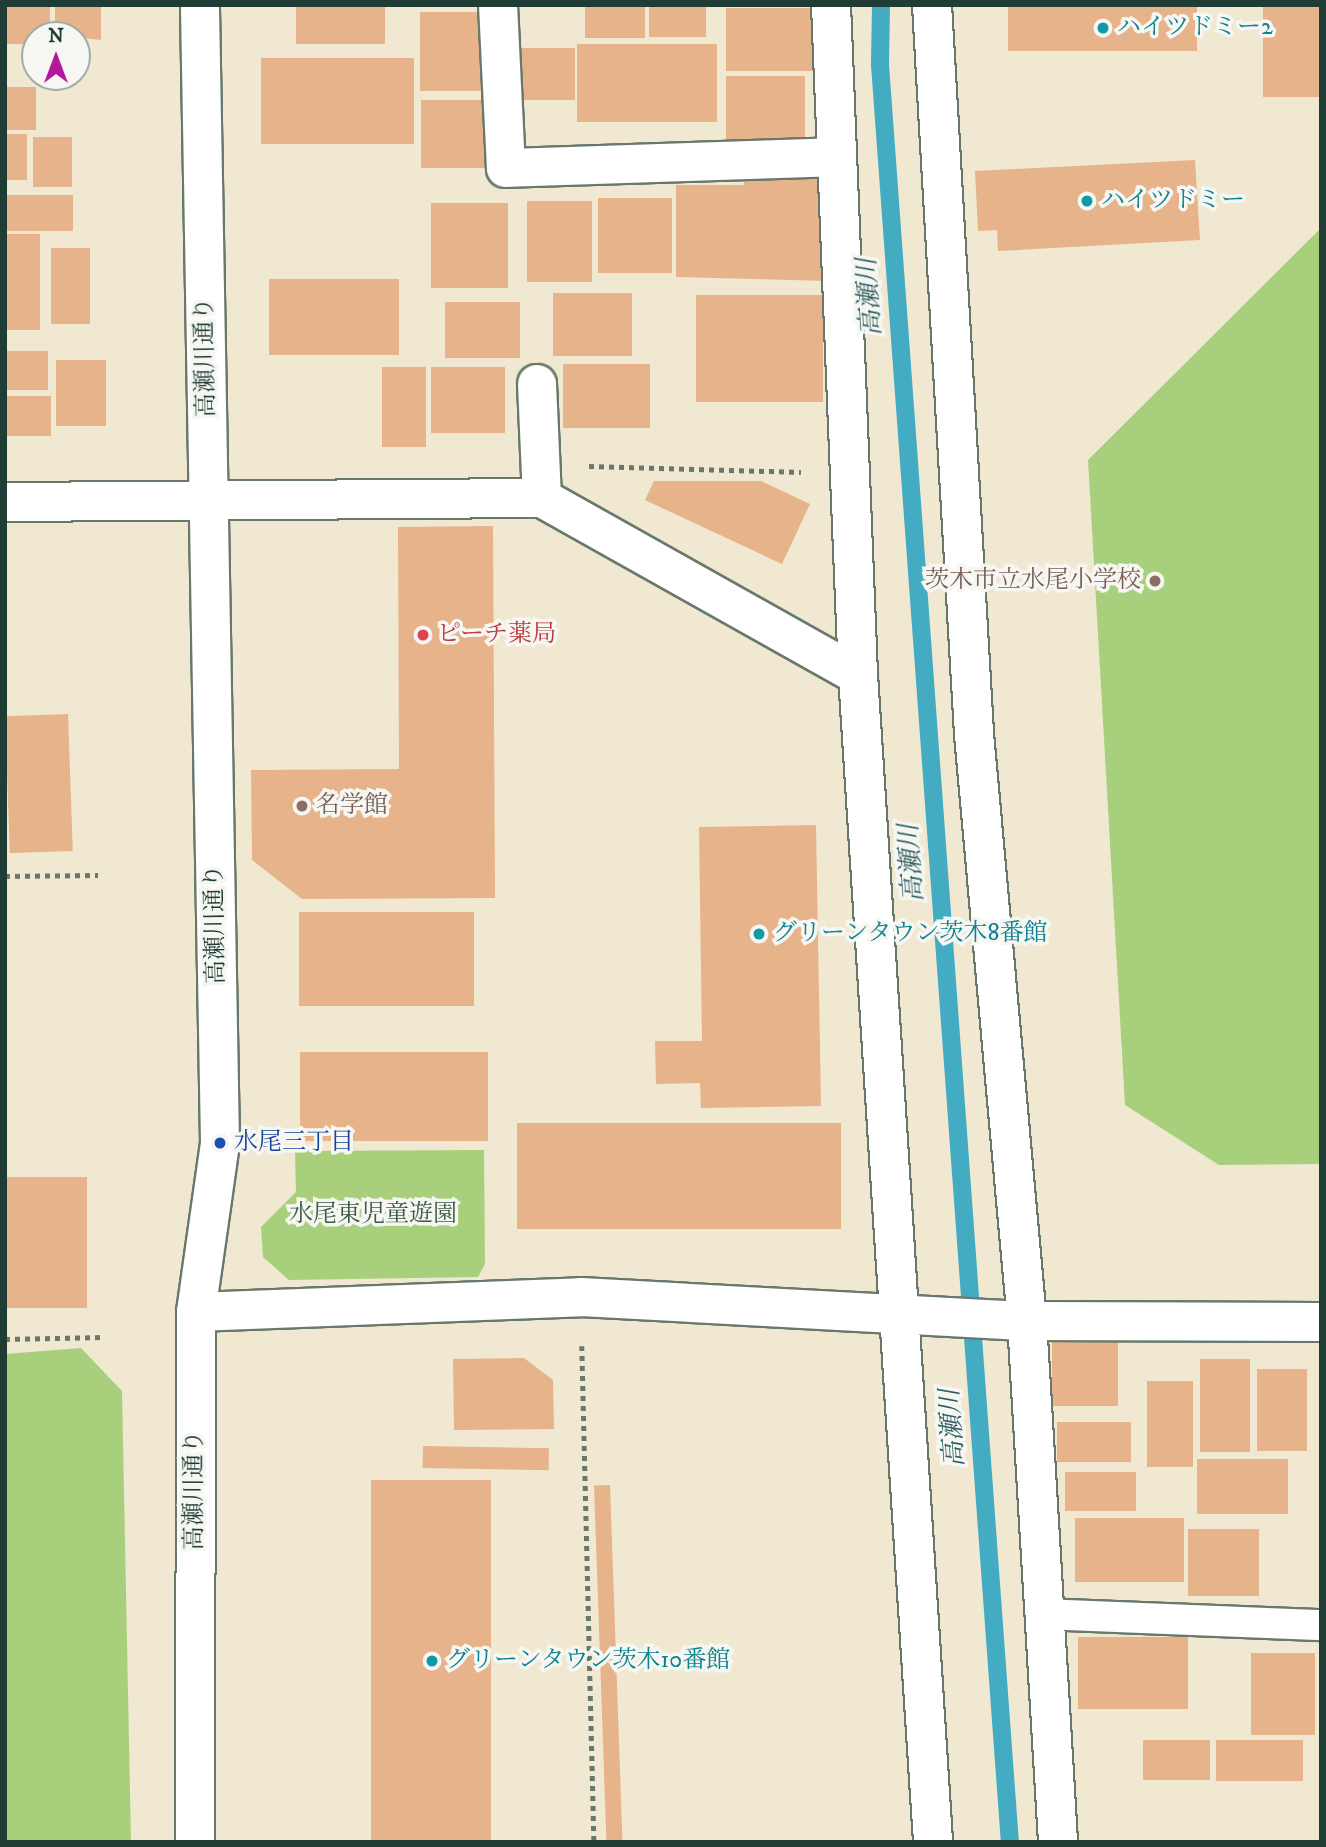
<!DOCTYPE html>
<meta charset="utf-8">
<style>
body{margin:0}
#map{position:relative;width:1326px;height:1847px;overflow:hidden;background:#f0e8d1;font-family:"IM FELL DW Pica","Noto Serif JP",serif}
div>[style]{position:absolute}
.green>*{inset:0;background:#a8d07c}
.stream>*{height:18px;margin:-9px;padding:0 9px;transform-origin:9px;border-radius:9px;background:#43acc2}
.building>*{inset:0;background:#e6b38b;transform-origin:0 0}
.path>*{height:4.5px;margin-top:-2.25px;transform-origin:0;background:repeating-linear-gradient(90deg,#68796b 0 5px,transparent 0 10px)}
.roads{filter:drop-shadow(2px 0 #68796b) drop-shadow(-2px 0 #68796b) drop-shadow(0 2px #68796b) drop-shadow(0 -2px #68796b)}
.lane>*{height:30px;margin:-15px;padding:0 15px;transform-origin:15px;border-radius:15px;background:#fff}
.street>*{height:38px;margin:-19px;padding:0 19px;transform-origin:19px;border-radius:19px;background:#fff}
.secondary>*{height:38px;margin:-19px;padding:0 19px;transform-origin:19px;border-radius:19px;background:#fff}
.dots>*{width:19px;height:19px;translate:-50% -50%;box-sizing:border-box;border:4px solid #f6f6f2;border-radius:50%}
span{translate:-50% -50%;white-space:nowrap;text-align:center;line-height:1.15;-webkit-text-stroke:7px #f6f6f2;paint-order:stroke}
.culture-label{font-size:24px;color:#0d838f}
.left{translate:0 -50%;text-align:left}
.street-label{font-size:24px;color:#1f3d34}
.education-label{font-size:24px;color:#785e54}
.right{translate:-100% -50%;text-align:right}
.health-label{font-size:24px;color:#be3a42}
.transit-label{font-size:24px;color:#164399}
.park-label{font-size:24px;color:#3a5a42}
.water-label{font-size:26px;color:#2a5e5f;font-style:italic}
.frame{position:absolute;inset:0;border:7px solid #1f3d34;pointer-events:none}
.north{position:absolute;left:21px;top:21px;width:70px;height:70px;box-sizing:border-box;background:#f6f6f2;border:2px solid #a0aca6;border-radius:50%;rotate:0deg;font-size:19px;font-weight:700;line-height:28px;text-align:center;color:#1f3d34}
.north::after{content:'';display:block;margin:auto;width:24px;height:32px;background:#b5179e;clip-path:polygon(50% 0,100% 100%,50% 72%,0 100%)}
</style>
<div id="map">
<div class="green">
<div style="clip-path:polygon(1321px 228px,1321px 1164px,1219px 1165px,1125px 1105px,1088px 460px)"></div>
<div style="clip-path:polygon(484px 1150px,485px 1264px,478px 1277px,289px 1280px,263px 1257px,261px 1227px,296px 1192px,295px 1151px)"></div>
<div style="clip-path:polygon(81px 1348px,122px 1391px,131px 1842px,5px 1842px,5px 1354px)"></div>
</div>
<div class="stream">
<div style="left:881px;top:5px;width:60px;rotate:91deg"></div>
<div style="left:880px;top:65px;width:1782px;rotate:85.82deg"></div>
</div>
<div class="building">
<div style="clip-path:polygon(5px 5px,50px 5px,50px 35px,35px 35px,35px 44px,5px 44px)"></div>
<div style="clip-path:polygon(55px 5px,101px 5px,101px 40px,55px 35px)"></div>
<div style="left:296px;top:5px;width:89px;height:39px"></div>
<div style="left:585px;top:5px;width:60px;height:33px"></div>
<div style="left:649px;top:5px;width:57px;height:32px"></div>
<div style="left:1008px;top:5px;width:189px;height:46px"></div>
<div style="left:1263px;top:5px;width:58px;height:92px"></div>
<div style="left:726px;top:8px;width:97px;height:63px"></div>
<div style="left:420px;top:12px;width:72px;height:79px"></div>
<div style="left:717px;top:44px;width:78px;height:140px;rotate:90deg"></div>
<div style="left:510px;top:48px;width:65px;height:52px"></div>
<div style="left:261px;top:58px;width:153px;height:86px"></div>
<div style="left:726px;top:76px;width:79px;height:67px"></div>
<div style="left:5px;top:87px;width:31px;height:43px"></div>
<div style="left:421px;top:100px;width:73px;height:68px"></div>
<div style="left:5px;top:134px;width:22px;height:46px"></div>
<div style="left:33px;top:137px;width:39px;height:50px"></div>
<div style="clip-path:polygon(1195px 160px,1200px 240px,998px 251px,997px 230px,978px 231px,975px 171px)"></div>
<div style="clip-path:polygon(744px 178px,829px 178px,829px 281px,676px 277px,676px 185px,744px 185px)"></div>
<div style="left:5px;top:195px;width:68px;height:36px"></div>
<div style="left:598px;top:198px;width:74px;height:75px"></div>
<div style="left:527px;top:201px;width:65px;height:81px"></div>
<div style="left:431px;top:203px;width:77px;height:85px"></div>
<div style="left:5px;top:234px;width:35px;height:96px"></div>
<div style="left:51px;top:248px;width:39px;height:76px"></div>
<div style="left:269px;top:279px;width:130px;height:76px"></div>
<div style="left:553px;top:293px;width:79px;height:63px"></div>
<div style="left:696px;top:295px;width:127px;height:107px"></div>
<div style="left:445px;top:302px;width:75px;height:56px"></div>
<div style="left:5px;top:351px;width:43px;height:39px"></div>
<div style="left:56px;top:360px;width:50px;height:66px"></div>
<div style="left:563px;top:364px;width:87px;height:64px"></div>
<div style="left:382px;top:367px;width:44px;height:80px"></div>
<div style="left:431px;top:367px;width:74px;height:66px"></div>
<div style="left:5px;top:396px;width:46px;height:40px"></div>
<div style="clip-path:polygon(654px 481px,761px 481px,810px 504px,782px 564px,645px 500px)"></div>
<div style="clip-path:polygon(493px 526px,495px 898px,302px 899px,252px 860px,251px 770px,399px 769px,398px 527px)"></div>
<div style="left:68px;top:714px;width:137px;height:63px;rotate:88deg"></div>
<div style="clip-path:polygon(816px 825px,821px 1106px,701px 1108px,700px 1083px,656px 1084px,655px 1041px,702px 1041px,699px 827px)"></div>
<div style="left:299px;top:912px;width:175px;height:94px"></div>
<div style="left:300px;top:1052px;width:188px;height:89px"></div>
<div style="left:517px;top:1123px;width:324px;height:106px"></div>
<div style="left:87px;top:1177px;width:131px;height:82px;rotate:90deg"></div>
<div style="left:1052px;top:1342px;width:66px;height:64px"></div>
<div style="clip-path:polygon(524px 1358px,553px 1380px,554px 1429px,454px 1430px,453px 1359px)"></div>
<div style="left:1200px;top:1359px;width:50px;height:93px"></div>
<div style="left:1257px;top:1369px;width:50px;height:82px"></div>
<div style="left:1147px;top:1381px;width:46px;height:86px"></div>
<div style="left:1057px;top:1422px;width:74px;height:40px"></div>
<div style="left:423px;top:1446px;width:126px;height:22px;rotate:1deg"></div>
<div style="left:1197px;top:1459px;width:91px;height:55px"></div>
<div style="left:1065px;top:1472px;width:71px;height:39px"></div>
<div style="left:371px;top:1480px;width:120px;height:362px"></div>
<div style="left:610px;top:1485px;width:357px;height:16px;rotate:88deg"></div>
<div style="left:1075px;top:1518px;width:109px;height:64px"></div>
<div style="left:1188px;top:1529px;width:71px;height:67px"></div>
<div style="left:1078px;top:1637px;width:110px;height:72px"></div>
<div style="left:1251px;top:1653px;width:64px;height:82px"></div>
<div style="left:1143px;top:1740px;width:67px;height:40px"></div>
<div style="left:1216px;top:1740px;width:87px;height:41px"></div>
</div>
<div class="path">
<div style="left:589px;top:466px;width:212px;rotate:1.6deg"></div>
<div style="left:5px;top:876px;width:93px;rotate:-0.6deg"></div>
<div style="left:5px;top:1339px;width:100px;rotate:-1.1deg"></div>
<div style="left:582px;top:1346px;width:496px;rotate:88.6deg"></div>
</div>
<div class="roads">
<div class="lane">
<div style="left:1044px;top:1614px;width:277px;rotate:2.3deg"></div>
</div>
<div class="street">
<div style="left:498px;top:5px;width:163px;rotate:87.2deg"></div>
<div style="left:506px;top:168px;width:331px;rotate:-1.9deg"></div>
<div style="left:831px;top:5px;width:671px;rotate:87.69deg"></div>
<div style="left:858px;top:675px;width:1169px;rotate:86.32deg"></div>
<div style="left:932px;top:5px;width:730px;rotate:86.7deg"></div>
<div style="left:974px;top:734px;width:589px;rotate:84.84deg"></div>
<div style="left:1027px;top:1321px;width:522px;rotate:86.59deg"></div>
<div style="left:537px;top:384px;width:114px;rotate:87.5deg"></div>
<div style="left:5px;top:502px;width:537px;rotate:-0.43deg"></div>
<div style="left:542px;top:498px;width:362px;rotate:29.3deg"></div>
<div style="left:196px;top:1312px;width:385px;rotate:-2.2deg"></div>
<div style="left:581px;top:1297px;width:447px;rotate:3.1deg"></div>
<div style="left:1027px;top:1321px;width:294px;rotate:0.2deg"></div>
</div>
<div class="secondary">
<div style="left:195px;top:1842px;width:530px;rotate:-89.89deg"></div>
<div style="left:196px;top:1312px;width:171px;rotate:-81.9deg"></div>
<div style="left:220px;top:1143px;width:1138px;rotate:-91.01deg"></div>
</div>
</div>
<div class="dots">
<div style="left:1103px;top:28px;background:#0f9aa8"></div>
<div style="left:1087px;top:201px;background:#0f9aa8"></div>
<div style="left:1155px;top:581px;background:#8d6e63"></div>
<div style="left:423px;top:635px;background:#e0444e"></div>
<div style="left:302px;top:806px;background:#8d6e63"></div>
<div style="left:759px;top:934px;background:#0f9aa8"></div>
<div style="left:220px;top:1143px;background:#1a4fb4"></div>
<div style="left:432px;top:1661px;background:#0f9aa8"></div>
</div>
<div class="culture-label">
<span class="left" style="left:1117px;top:28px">ハイツドミー2</span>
<span class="left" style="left:1101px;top:201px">ハイツドミー</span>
<span class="left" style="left:773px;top:934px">グリーンタウン茨木8番館</span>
<span class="left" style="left:446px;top:1661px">グリーンタウン茨木10番館</span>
</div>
<div class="street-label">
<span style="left:206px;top:357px;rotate:-91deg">高瀬川通り</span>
<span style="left:216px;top:924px;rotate:-91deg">高瀬川通り</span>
<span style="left:195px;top:1490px;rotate:-90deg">高瀬川通り</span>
</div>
<div class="education-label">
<span class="right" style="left:1141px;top:581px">茨木市立水尾小学校</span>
<span class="left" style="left:316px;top:806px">名学館</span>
</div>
<div class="health-label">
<span class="left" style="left:437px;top:635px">ピーチ薬局</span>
</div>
<div class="transit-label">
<span class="left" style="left:234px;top:1143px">水尾三丁目</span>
</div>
<div class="park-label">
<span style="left:373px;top:1215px">水尾東児童遊園</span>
</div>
<div class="water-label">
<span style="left:870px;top:297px;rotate:-94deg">高瀬川</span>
<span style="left:912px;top:863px;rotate:-94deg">高瀬川</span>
<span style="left:953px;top:1428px;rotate:-94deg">高瀬川</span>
</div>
<div class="frame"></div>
<div class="north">N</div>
</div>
